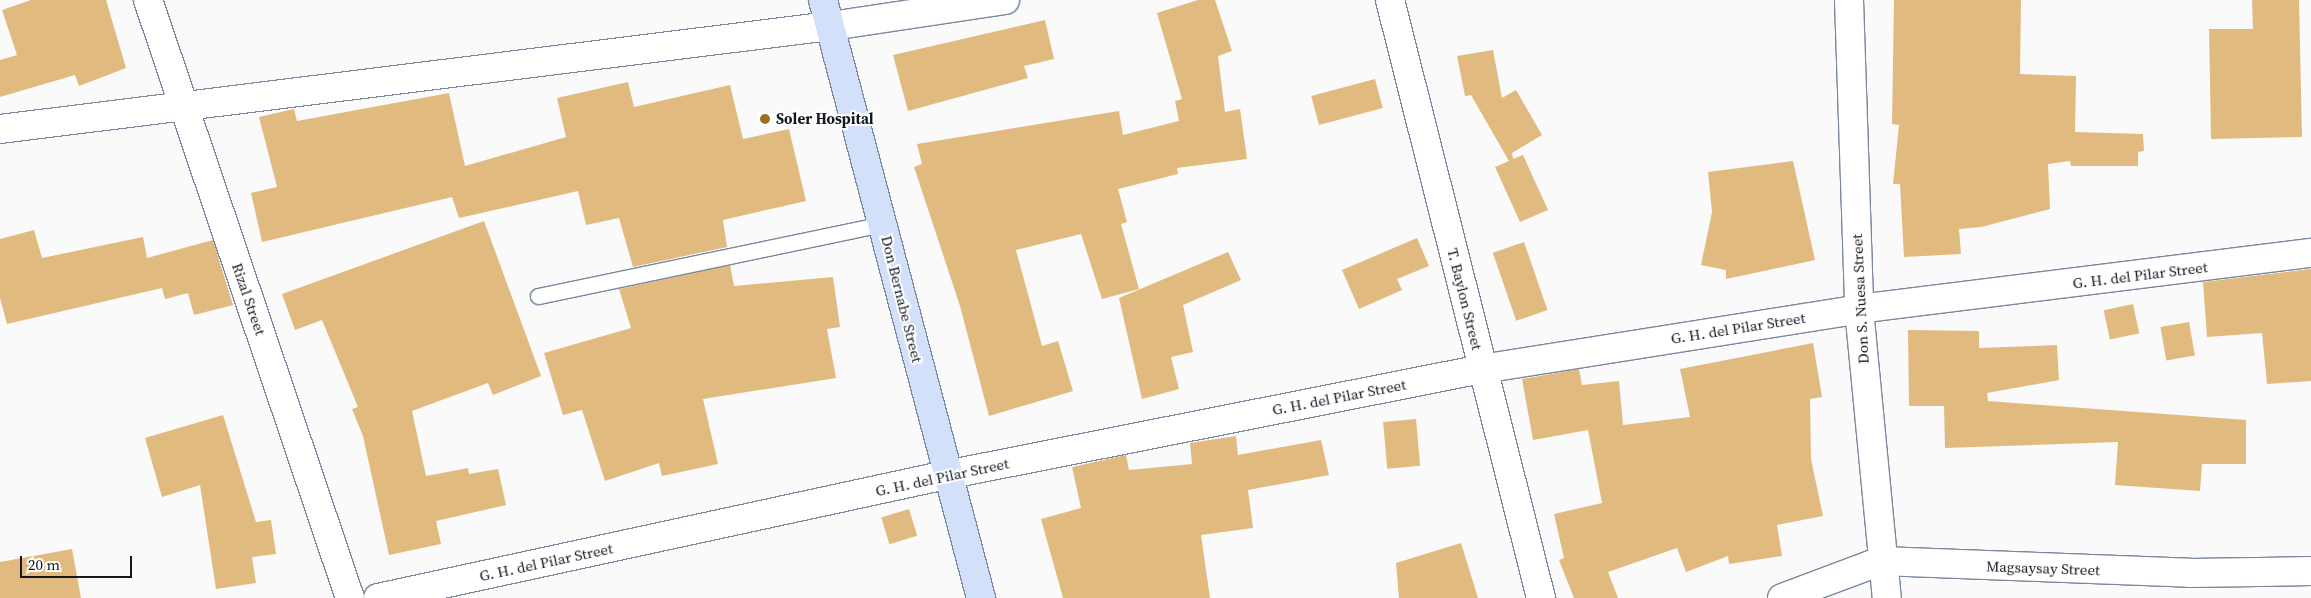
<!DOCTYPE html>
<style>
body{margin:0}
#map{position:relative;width:2311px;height:598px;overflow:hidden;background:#fafafa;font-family:"Source Serif 4",serif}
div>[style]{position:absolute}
.building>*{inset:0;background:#e1ba7f;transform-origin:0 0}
.roads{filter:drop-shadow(1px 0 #7a879e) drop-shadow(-1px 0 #7a879e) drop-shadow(0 1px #7a879e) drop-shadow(0 -1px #7a879e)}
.service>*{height:15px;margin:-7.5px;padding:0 7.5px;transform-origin:7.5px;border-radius:7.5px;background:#fff}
.minor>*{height:28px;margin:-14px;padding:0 14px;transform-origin:14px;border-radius:14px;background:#fff}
.secondary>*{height:28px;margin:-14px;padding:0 14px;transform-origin:14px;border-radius:14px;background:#d3e0fa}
.dots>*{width:14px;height:14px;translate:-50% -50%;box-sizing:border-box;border:2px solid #fff;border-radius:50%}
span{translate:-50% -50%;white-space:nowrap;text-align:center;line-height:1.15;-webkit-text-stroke:4px #fff;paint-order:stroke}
.poi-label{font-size:15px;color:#131821;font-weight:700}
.left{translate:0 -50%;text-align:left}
.street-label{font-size:15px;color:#131821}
.scale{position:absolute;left:20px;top:556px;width:112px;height:22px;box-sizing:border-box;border:2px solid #131821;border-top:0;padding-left:6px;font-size:15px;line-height:18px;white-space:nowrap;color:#131821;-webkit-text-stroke:4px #fff;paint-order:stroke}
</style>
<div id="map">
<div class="building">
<div style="clip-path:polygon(31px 0,106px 0,126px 68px,79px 86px,75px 75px,0 97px,0 60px,17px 55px,2px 10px)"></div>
<div style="clip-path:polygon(1198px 0,1215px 0,1232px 51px,1218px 56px,1225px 112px,1240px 109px,1247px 159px,1177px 168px,1178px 174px,1118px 189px,1127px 222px,1121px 224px,1139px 289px,1102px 299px,1081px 234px,1016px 250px,1042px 346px,1058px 341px,1073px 391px,989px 416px,960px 306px,914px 167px,922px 164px,917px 144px,1119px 111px,1123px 135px,1179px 121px,1175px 101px,1182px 99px,1157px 13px)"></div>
<div style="clip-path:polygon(1894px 0,2021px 0,2020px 74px,2076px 76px,2075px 132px,2143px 134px,2144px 151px,2138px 152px,2138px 166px,2071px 166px,2070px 161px,2048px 164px,2050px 209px,1981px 227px,1959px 229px,1961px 254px,1904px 257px,1900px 184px,1893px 184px,1899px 125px,1892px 124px)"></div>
<div style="clip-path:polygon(2252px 0,2299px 0,2302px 137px,2211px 139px,2209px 29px,2253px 29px)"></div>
<div style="clip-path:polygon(1045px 20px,1054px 59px,1024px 66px,1028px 78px,908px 111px,893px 55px)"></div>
<div style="clip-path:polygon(1493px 50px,1502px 98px,1516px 90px,1542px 135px,1512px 153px,1513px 159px,1523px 155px,1548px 210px,1520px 222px,1495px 167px,1509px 161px,1471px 95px,1465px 96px,1457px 56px)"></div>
<div style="left:1375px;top:79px;width:30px;height:66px;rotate:75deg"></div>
<div style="clip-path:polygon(628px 82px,634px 107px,730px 85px,743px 139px,789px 129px,806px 201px,723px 220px,727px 247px,633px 267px,619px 218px,586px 225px,578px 191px,459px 218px,452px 197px,262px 242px,251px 193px,277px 187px,259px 117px,294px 109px,297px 121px,449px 93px,465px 166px,566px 137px,557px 98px)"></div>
<div style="clip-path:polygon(1793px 161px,1815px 260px,1726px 279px,1726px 270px,1701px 265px,1712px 212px,1708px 172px)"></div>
<div style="clip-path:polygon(484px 221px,541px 376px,493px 395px,488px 383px,412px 411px,426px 476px,468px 468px,469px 474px,498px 469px,506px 505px,436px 521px,441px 544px,389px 555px,363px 436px,352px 409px,358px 407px,322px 320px,295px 330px,282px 294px)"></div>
<div style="clip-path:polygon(34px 230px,42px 258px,143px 237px,147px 258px,213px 240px,233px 305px,194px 315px,188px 293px,165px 299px,162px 288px,7px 324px,0 298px,0 239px)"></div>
<div style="clip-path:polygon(1417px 238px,1429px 266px,1397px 279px,1402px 290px,1359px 309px,1342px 270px)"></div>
<div style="left:1524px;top:242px;width:72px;height:33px;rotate:71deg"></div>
<div style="clip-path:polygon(1228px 252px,1241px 280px,1183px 305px,1193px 352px,1171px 357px,1179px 389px,1142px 399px,1119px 298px)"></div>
<div style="clip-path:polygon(730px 265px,734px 286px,833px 277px,840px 327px,827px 329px,836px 378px,703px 399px,718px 464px,662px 476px,659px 463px,605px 481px,582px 410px,563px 415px,544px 353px,631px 328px,619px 289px)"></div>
<div style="clip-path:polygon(2311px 269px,2311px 381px,2267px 384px,2262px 333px,2207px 337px,2203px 282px)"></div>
<div style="left:2133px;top:304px;width:30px;height:30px;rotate:78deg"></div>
<div style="left:2189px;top:322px;width:34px;height:29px;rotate:80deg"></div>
<div style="clip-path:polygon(1908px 330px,1979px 331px,1979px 348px,2057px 345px,2059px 380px,1987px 393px,1988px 401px,2246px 420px,2246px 464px,2202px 464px,2200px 491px,2115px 485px,2118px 442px,1945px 448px,1944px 406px,1909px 406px)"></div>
<div style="clip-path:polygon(1813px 343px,1822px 397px,1810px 399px,1811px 459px,1823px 516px,1777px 525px,1782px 556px,1729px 564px,1728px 556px,1686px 572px,1677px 548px,1608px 572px,1618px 598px,1574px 598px,1559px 560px,1564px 558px,1554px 514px,1602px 503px,1588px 430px,1533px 440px,1522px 379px,1579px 369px,1582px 385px,1619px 381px,1623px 425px,1690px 417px,1680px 369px)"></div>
<div style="clip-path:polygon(223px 415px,256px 522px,271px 520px,276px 554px,252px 557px,256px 583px,216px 589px,200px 485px,162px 497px,145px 438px)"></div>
<div style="left:1416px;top:419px;width:47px;height:33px;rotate:85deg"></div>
<div style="clip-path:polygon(1236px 436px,1238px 455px,1321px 440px,1329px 475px,1248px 490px,1253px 528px,1201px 535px,1210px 598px,1063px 598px,1041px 519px,1081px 508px,1072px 467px,1126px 455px,1129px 470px,1192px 464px,1190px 443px)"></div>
<div style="left:909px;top:509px;width:28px;height:29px;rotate:73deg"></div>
<div style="clip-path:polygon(1461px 543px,1478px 598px,1399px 598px,1396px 563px)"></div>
<div style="clip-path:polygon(72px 549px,81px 598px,0 598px,0 562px)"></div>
</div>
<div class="roads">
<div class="service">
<div style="left:538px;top:296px;width:352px;rotate:-11.8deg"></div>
</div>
<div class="minor">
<div style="left:148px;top:0;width:631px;rotate:71.34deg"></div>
<div style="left:1390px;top:0;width:617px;rotate:75.83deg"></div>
<div style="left:1849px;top:0;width:309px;rotate:88.1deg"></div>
<div style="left:1859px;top:309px;width:290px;rotate:84.5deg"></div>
<div style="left:0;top:129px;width:837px;rotate:-7.07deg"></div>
<div style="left:831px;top:26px;width:176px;rotate:-8.5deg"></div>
<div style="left:378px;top:598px;width:581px;rotate:-12.22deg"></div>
<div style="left:946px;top:475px;width:546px;rotate:-11.19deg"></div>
<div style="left:1482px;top:369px;width:382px;rotate:-9deg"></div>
<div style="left:1859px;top:309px;width:455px;rotate:-7.1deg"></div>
<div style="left:1782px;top:598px;width:106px;rotate:-20.5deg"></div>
<div style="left:1881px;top:561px;width:309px;rotate:2.2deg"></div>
<div style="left:2190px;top:573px;width:121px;rotate:-0.9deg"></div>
</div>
<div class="secondary">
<div style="left:823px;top:0;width:619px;rotate:75.2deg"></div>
</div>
</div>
<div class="dots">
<div style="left:765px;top:119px;background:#9c7020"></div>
</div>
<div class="poi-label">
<span class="left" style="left:776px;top:119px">Soler Hospital</span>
</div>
<div class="street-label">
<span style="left:2140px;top:275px;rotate:-7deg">G. H. del Pilar Street</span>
<span style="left:249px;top:299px;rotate:71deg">Rizal Street</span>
<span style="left:902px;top:299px;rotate:76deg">Don Bernabe Street</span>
<span style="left:1465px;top:299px;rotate:76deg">T. Baylon Street</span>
<span style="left:1860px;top:299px;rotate:-93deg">Don S. Nuesa Street</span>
<span style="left:1738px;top:328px;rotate:-9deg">G. H. del Pilar Street</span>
<span style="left:1339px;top:397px;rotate:-11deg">G. H. del Pilar Street</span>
<span style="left:942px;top:477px;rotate:-12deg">G. H. del Pilar Street</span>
<span style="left:546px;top:562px;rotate:-12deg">G. H. del Pilar Street</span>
<span style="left:2043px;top:568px;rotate:2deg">Magsaysay Street</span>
</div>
<div class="scale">20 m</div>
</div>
